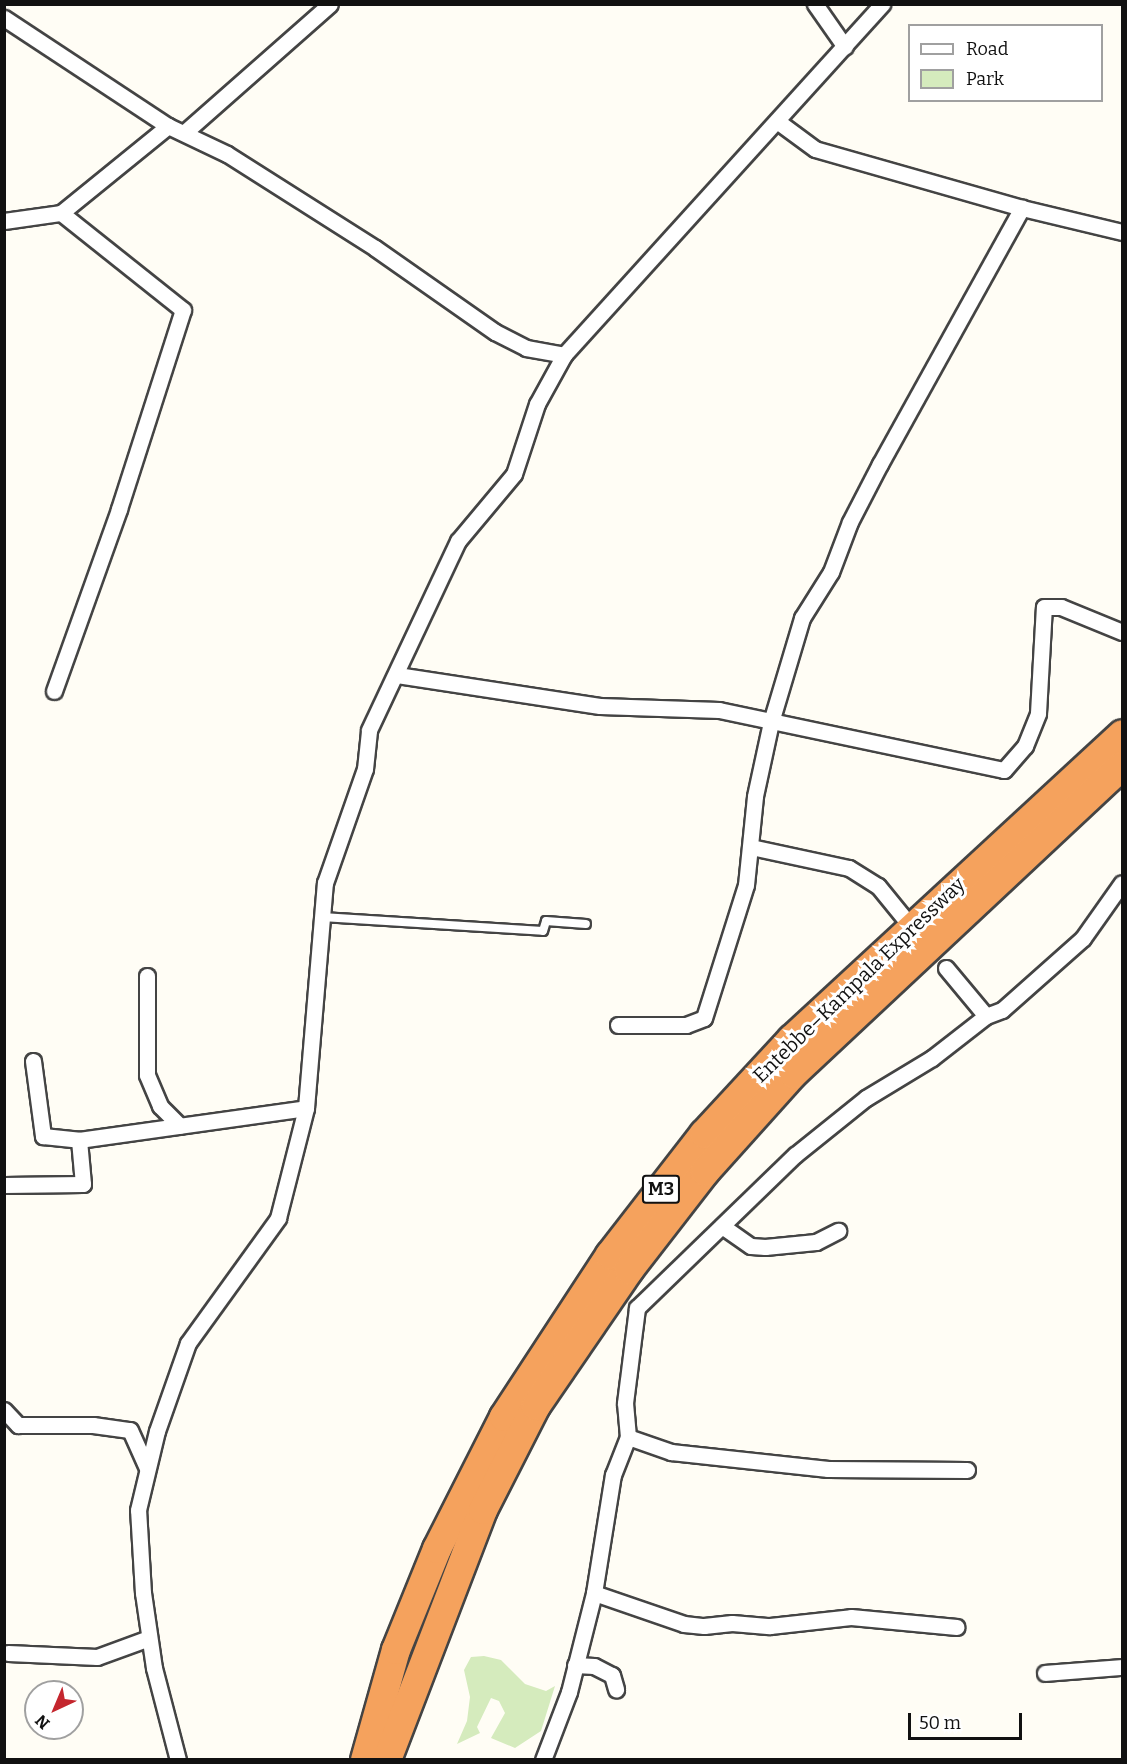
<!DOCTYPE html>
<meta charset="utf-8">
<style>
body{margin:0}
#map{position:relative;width:1127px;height:1764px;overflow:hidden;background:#fffdf5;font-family:Bitter,serif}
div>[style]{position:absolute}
.green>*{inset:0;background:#d5ebbd}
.roads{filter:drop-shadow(2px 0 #444) drop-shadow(-2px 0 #444) drop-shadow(0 2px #444) drop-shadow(0 -2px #444)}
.service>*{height:8px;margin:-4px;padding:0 4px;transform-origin:4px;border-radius:4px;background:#fff}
.minor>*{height:15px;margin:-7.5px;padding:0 7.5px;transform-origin:7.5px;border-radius:7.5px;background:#fff}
.motorway>*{height:28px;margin:-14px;padding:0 14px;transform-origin:14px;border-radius:14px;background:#f5a25d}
span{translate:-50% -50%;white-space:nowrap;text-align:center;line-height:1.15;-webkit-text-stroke:6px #fff;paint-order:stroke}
.shield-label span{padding:2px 4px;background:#fff;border:2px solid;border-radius:4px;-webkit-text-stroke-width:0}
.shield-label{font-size:18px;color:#111;font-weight:700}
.street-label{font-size:20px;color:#111}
.frame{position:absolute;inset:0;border:6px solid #111;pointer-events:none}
.legend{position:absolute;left:908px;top:24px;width:195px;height:78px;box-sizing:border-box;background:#fff;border:2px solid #a0a0a0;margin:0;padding:8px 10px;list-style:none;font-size:18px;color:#111}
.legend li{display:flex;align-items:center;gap:12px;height:30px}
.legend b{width:30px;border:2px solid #a0a0a0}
.north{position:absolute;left:24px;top:1680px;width:60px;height:60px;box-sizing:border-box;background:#fff;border:2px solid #a0a0a0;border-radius:50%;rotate:224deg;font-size:16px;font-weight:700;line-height:24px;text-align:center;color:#111}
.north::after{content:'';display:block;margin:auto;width:21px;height:27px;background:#c4262e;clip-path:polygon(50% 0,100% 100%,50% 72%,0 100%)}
.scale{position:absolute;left:908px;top:1713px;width:114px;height:27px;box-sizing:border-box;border:3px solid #111;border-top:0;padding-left:8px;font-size:18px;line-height:21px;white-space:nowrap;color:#111;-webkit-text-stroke:4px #fff;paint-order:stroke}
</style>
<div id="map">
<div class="green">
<div style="clip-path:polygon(484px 1656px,501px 1660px,525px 1684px,546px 1691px,555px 1686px,541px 1731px,515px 1748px,491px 1738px,505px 1713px,499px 1701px,491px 1698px,477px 1727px,480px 1733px,457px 1744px,467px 1721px,470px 1697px,464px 1670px,471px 1657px)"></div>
</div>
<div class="roads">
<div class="service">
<div style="left:322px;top:917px;width:221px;rotate:3.6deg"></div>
<div style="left:543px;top:931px;width:10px;rotate:-73deg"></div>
<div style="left:546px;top:921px;width:40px;rotate:4.3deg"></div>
</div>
<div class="minor">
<div style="left:815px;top:4px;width:52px;rotate:55.1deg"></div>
<div style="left:4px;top:18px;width:196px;rotate:33.4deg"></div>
<div style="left:168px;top:126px;width:65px;rotate:25.4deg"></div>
<div style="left:227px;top:154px;width:175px;rotate:32.4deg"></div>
<div style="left:375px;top:248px;width:146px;rotate:35deg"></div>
<div style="left:495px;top:332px;width:35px;rotate:27deg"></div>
<div style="left:526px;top:348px;width:39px;rotate:10deg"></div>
<div style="left:185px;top:132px;width:193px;rotate:-41.4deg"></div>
<div style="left:1022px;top:208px;width:103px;rotate:13.5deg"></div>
<div style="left:4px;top:221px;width:58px;rotate:-8deg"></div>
<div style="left:61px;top:213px;width:138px;rotate:-39.1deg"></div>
<div style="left:397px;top:675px;width:205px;rotate:8.7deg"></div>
<div style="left:600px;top:706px;width:119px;rotate:1.9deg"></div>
<div style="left:719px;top:710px;width:291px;rotate:11.9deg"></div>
<div style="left:1004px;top:770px;width:32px;rotate:-49deg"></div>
<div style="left:1025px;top:746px;width:35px;rotate:-68deg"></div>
<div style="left:1038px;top:713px;width:106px;rotate:-86.8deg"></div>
<div style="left:1044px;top:607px;width:17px"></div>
<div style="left:1061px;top:607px;width:66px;rotate:22.3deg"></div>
<div style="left:54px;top:691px;width:193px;rotate:-70.3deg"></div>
<div style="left:119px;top:509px;width:209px;rotate:-72.2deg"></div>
<div style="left:183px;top:310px;width:156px;rotate:-141.5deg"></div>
<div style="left:751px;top:847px;width:100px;rotate:12.1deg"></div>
<div style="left:849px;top:868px;width:34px;rotate:32deg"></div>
<div style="left:878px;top:886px;width:41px;rotate:50.9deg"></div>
<div style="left:946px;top:968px;width:62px;rotate:50.2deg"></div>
<div style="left:986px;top:1016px;width:17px;rotate:-21deg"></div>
<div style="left:1002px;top:1010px;width:108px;rotate:-41.6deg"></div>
<div style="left:1083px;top:938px;width:67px;rotate:-54.7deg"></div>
<div style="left:147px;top:976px;width:99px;rotate:90deg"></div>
<div style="left:147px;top:1075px;width:34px;rotate:67deg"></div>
<div style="left:160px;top:1106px;width:28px;rotate:45deg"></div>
<div style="left:618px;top:1025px;width:68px"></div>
<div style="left:686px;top:1025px;width:19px;rotate:-21deg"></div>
<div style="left:704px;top:1018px;width:139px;rotate:-72.5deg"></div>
<div style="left:746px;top:885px;width:89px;rotate:-84.2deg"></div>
<div style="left:755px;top:796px;width:76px;rotate:-77.8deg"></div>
<div style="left:771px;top:722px;width:109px;rotate:-73.4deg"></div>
<div style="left:802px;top:618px;width:54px;rotate:-57.8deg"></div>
<div style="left:831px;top:572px;width:53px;rotate:-69.2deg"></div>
<div style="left:850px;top:522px;width:65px;rotate:-62.7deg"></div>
<div style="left:880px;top:464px;width:293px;rotate:-61deg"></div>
<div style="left:1022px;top:208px;width:215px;rotate:-164.1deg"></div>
<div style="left:815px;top:149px;width:47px;rotate:-143.6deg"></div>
<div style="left:33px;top:1061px;width:76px;rotate:82.4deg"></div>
<div style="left:43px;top:1136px;width:36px;rotate:6deg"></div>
<div style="left:4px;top:1185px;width:79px;rotate:-0.7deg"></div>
<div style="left:83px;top:1184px;width:44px;rotate:-95.2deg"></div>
<div style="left:79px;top:1140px;width:229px;rotate:-8deg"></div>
<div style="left:722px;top:1226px;width:35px;rotate:35deg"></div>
<div style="left:751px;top:1246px;width:14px;rotate:4deg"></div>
<div style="left:765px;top:1247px;width:51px;rotate:-5.6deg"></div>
<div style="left:816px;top:1242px;width:25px;rotate:-27deg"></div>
<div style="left:4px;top:1410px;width:21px;rotate:47deg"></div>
<div style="left:18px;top:1425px;width:75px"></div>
<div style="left:93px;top:1425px;width:37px;rotate:8deg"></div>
<div style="left:130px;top:1430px;width:42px;rotate:65.9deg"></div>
<div style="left:628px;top:1437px;width:46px;rotate:19.2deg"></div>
<div style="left:671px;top:1452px;width:158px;rotate:6.2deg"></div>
<div style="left:828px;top:1469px;width:139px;rotate:0.4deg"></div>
<div style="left:594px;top:1593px;width:95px;rotate:19deg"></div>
<div style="left:684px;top:1624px;width:20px;rotate:6deg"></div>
<div style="left:704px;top:1626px;width:28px;rotate:-6deg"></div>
<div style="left:732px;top:1623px;width:38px;rotate:5deg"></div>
<div style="left:770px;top:1626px;width:81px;rotate:-6.3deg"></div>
<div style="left:851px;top:1617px;width:106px;rotate:5.4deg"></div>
<div style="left:8px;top:1653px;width:89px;rotate:2.6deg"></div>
<div style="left:97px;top:1657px;width:55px;rotate:-20.1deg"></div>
<div style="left:575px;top:1665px;width:19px;rotate:3deg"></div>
<div style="left:594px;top:1666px;width:20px;rotate:27deg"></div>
<div style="left:612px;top:1675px;width:15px;rotate:74deg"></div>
<div style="left:1045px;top:1673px;width:77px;rotate:-4.5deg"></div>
<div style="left:178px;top:1760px;width:95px;rotate:-104.6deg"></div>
<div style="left:154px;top:1668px;width:76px;rotate:-98.3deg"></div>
<div style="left:143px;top:1593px;width:83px;rotate:-93.4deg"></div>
<div style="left:138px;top:1510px;width:81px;rotate:-76.5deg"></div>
<div style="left:157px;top:1431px;width:93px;rotate:-70.6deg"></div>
<div style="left:188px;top:1343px;width:154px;rotate:-54.2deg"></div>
<div style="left:278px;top:1218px;width:114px;rotate:-75.7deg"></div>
<div style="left:306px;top:1108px;width:226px;rotate:-85.2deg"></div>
<div style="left:325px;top:883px;width:121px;rotate:-70.7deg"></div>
<div style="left:365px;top:769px;width:39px;rotate:-84deg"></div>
<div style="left:369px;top:730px;width:209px;rotate:-64.8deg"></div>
<div style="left:458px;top:541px;width:87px;rotate:-50.1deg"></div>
<div style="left:514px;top:474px;width:74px;rotate:-71.8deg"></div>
<div style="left:537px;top:404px;width:56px;rotate:-61.1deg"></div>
<div style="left:564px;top:355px;width:474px;rotate:-47.8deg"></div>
<div style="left:543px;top:1760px;width:73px;rotate:-69.1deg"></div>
<div style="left:569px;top:1692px;width:102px;rotate:-75.8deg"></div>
<div style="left:594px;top:1593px;width:120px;rotate:-80.9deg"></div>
<div style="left:613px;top:1475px;width:41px;rotate:-68.5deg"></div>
<div style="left:628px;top:1437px;width:34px;rotate:-95deg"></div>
<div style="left:625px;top:1403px;width:96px;rotate:-82.8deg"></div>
<div style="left:637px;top:1308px;width:220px;rotate:-44.1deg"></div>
<div style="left:795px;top:1155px;width:91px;rotate:-38.8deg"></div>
<div style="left:866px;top:1098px;width:77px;rotate:-31.2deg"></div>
<div style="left:932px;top:1058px;width:68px;rotate:-37.9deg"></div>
</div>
<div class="motorway">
<div style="left:365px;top:1760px;width:114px;rotate:-74.3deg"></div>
<div style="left:396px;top:1650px;width:109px;rotate:-67.9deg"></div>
<div style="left:437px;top:1549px;width:148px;rotate:-63.1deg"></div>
<div style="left:504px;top:1417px;width:194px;rotate:-56.8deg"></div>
<div style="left:610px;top:1255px;width:153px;rotate:-52.2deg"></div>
<div style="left:704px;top:1134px;width:129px;rotate:-47.2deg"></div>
<div style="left:792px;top:1039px;width:449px;rotate:-42.7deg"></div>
<div style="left:387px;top:1760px;width:268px;rotate:-69deg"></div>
<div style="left:483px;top:1510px;width:117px;rotate:-63deg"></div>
<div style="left:536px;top:1406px;width:165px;rotate:-55.6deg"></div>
<div style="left:629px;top:1270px;width:124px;rotate:-52.2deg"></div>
<div style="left:705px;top:1172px;width:132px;rotate:-48.1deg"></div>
<div style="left:793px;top:1074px;width:451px;rotate:-43.1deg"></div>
</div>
</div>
<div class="shield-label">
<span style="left:661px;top:1189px">M3</span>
</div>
<div class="street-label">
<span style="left:859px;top:980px;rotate:-44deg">Entebbe–Kampala Expressway</span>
</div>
<div class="frame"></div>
<ul class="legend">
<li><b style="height:8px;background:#fff"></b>Road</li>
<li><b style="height:16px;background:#d5ebbd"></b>Park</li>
</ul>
<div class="north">N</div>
<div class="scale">50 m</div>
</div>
